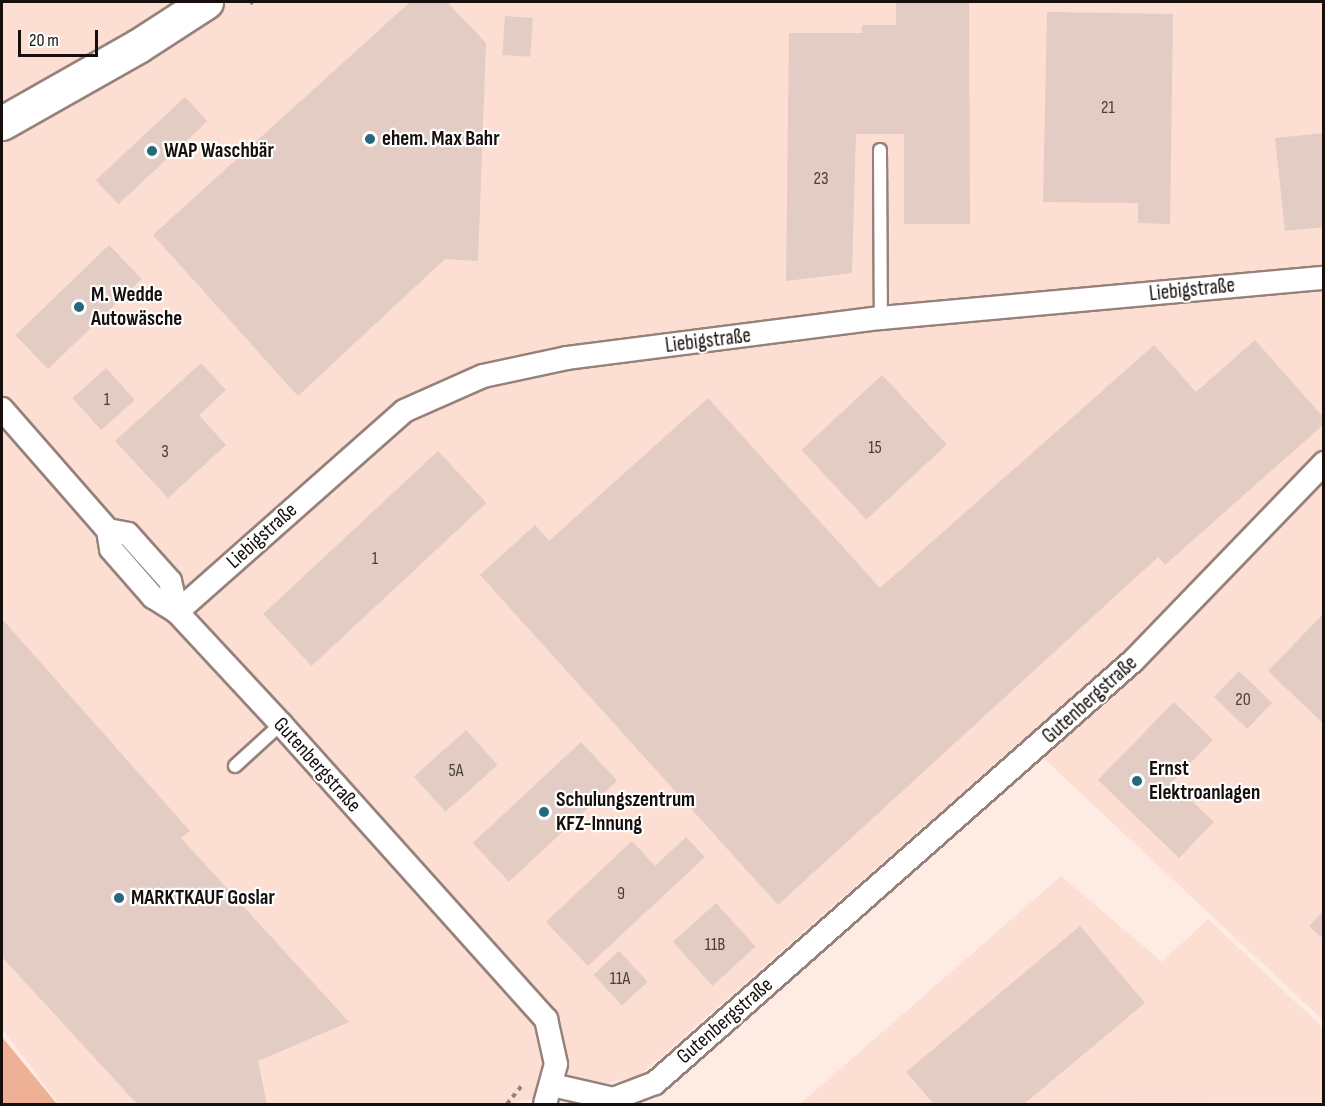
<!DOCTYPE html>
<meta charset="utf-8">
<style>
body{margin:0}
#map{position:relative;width:1325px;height:1106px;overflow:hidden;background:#fdebe4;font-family:"Sofia Sans Condensed",sans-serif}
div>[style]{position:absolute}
.built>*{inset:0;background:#fdded2}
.green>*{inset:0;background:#efb196}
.building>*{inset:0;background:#e2ccc3;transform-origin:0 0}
.path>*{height:4px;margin-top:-2px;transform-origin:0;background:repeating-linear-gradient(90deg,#928580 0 4.5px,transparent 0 9px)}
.roads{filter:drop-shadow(2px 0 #96827a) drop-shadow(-2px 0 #96827a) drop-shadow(0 2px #96827a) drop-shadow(0 -2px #96827a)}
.service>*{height:12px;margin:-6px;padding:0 6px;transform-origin:6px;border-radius:6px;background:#fff}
.minor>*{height:22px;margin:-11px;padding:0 11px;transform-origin:11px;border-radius:11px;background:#fff}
.secondary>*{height:33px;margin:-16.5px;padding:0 16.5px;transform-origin:16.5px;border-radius:16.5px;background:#fff}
.dots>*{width:16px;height:16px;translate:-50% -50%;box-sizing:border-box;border:3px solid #fff;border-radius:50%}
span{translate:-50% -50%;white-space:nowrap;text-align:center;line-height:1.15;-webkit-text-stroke:4.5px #fff;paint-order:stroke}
.number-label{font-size:18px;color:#493e3a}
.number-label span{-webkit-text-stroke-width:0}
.poi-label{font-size:21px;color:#160f0c;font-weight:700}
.left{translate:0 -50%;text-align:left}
.street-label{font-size:21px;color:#160f0c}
.frame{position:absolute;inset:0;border:3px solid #160f0c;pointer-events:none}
.scale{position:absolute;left:18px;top:30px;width:80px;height:27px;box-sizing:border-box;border:3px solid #160f0c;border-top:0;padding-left:8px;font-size:18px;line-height:21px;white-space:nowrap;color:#160f0c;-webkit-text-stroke:4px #fff;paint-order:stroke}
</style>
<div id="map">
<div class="built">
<div style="clip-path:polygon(2px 2px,1323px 2px,1323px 1020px,1023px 739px,639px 1076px,509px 1104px,59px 1104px,2px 1028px)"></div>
<div style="clip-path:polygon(1061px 876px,1162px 962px,1208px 919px,1323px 1028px,1324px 1102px,800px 1104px)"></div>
</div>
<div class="green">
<div style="clip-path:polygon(2px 1037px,57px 1104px,2px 1104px)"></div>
</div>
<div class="building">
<div style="clip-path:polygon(410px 2px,447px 2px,486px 43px,478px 261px,445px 259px,298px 396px,153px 235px)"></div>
<div style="clip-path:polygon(896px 2px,969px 2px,970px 224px,904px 224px,904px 134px,856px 134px,852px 273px,786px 281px,789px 33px,862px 33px,862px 25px,896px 25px)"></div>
<div style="clip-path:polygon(1047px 12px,1173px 14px,1170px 224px,1138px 223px,1138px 203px,1043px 202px)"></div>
<div style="left:505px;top:16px;width:28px;height:39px;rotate:4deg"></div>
<div style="left:185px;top:97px;width:33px;height:122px;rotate:47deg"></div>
<div style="clip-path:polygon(1324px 133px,1324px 227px,1285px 231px,1275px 138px)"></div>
<div style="left:109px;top:245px;width:47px;height:130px;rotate:46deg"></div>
<div style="clip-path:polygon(1255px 340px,1324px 418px,1324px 424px,1165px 565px,1158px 557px,778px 905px,480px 575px,535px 525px,549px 541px,708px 398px,880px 588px,1154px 345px,1196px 392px)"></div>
<div style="clip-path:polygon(201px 363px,226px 390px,199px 415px,226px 445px,168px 498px,115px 441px)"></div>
<div style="left:106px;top:368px;width:43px;height:45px;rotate:48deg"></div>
<div style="left:882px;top:375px;width:95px;height:110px;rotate:47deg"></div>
<div style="left:438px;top:451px;width:71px;height:239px;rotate:47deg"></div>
<div style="clip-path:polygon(1324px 613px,1324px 724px,1268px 671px)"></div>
<div style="clip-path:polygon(2px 619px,190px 831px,181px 838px,349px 1022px,258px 1061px,267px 1104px,137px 1104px,2px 957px)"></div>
<div style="left:1239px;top:671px;width:46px;height:36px;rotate:44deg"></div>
<div style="clip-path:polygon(1174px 702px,1213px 740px,1172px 782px,1214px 822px,1179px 858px,1098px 780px)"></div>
<div style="left:466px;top:730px;width:47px;height:70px;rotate:48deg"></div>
<div style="left:581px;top:742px;width:53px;height:148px;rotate:47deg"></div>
<div style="clip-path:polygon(686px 837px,705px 857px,588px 966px,546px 922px,632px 841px,655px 866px)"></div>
<div style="left:716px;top:903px;width:59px;height:58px;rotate:48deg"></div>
<div style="clip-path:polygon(1324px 910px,1324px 935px,1321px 937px,1309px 926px)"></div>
<div style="clip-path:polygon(1080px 926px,1145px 1003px,1024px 1104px,934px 1104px,906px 1072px)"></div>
<div style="left:619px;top:951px;width:42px;height:35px;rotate:47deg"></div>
</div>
<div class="path">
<div style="left:250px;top:3px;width:3px;rotate:-18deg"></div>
<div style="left:507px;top:1104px;width:26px;rotate:-51deg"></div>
</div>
<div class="roads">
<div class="service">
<div style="left:880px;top:150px;width:168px;rotate:89.7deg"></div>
<div style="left:235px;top:766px;width:62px;rotate:-42.4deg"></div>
</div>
<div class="minor">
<div style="left:2px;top:409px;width:161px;rotate:48.8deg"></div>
<div style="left:108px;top:530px;width:19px;rotate:81deg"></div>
<div style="left:111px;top:549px;width:64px;rotate:48.8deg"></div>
<div style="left:153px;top:597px;width:28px;rotate:32deg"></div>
<div style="left:177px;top:612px;width:153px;rotate:47.1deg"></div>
<div style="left:281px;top:724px;width:397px;rotate:48.1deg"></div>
<div style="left:546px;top:1019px;width:46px;rotate:77.5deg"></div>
<div style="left:556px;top:1064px;width:41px;rotate:105.4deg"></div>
<div style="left:108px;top:530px;width:20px;rotate:11deg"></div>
<div style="left:128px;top:534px;width:63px;rotate:48.2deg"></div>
<div style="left:170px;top:581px;width:32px;rotate:77deg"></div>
<div style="left:177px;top:612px;width:303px;rotate:-41.5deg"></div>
<div style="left:404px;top:411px;width:86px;rotate:-23.9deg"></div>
<div style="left:483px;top:376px;width:86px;rotate:-12.1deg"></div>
<div style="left:567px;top:358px;width:317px;rotate:-7.3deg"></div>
<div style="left:881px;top:318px;width:445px;rotate:-5.2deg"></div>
<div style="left:552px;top:1085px;width:63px;rotate:12.9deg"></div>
<div style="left:613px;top:1099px;width:45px;rotate:-20.9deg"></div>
<div style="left:655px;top:1083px;width:639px;rotate:-41.45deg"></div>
<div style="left:1134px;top:660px;width:274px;rotate:-46deg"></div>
</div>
<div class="secondary">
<div style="left:2px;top:123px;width:156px;rotate:-29.5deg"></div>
<div style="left:138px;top:46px;width:81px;rotate:-32.9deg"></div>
</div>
</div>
<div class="dots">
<div style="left:370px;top:139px;background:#26677b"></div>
<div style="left:152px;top:151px;background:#26677b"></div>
<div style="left:79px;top:307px;background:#26677b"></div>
<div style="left:1137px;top:781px;background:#26677b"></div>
<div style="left:544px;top:812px;background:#26677b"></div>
<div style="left:119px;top:898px;background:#26677b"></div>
</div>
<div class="number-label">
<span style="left:1108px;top:108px">21</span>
<span style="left:821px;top:179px">23</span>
<span style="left:107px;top:400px">1</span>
<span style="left:875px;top:448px">15</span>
<span style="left:165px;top:452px">3</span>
<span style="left:375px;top:559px">1</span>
<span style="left:1243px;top:700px">20</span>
<span style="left:456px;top:771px">5A</span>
<span style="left:621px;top:894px">9</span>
<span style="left:715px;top:945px">11B</span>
<span style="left:620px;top:979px">11A</span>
</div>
<div class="poi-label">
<span class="left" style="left:382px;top:139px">ehem. Max Bahr</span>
<span class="left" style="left:164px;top:151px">WAP Waschbär</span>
<span class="left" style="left:91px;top:307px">M. Wedde<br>Autowäsche</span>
<span class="left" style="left:1149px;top:781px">Ernst<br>Elektroanlagen</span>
<span class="left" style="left:556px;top:812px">Schulungszentrum<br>KFZ-Innung</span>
<span class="left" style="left:131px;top:898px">MARKTKAUF Goslar</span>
</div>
<div class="street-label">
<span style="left:1192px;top:290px;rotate:-6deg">Liebigstraße</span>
<span style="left:708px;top:341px;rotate:-7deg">Liebigstraße</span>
<span style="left:262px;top:536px;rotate:-42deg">Liebigstraße</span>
<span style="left:1090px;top:700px;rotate:-42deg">Gutenbergstraße</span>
<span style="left:317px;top:765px;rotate:48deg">Gutenbergstraße</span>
<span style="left:725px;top:1021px;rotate:-41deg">Gutenbergstraße</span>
</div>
<div class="frame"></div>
<div class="scale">20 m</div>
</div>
